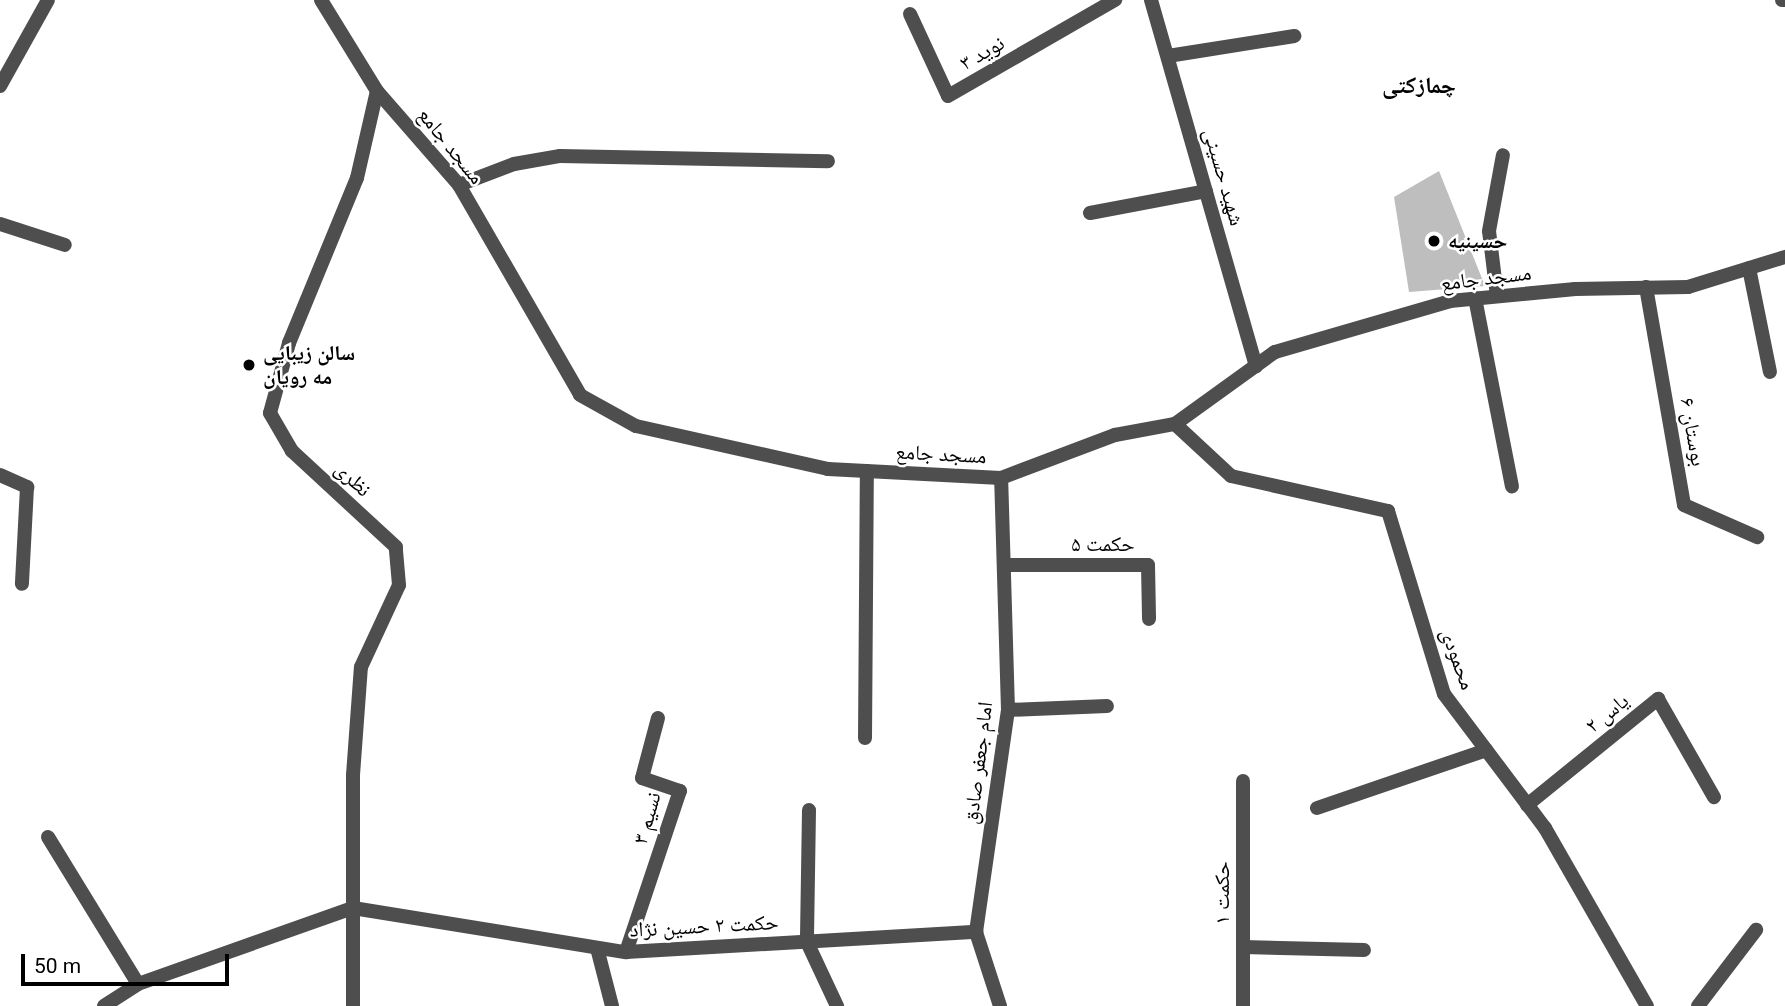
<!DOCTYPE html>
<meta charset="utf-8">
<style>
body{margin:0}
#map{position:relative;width:1785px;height:1006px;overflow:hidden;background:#fff;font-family:Roboto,"Noto Naskh Arabic",sans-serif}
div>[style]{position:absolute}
.building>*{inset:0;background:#bebebe}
.street>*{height:14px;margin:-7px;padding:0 7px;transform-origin:7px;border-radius:7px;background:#4e4e4e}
.dots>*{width:19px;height:19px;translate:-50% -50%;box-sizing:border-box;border:4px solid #fff;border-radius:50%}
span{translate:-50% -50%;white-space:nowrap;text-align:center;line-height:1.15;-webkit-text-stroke:5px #fff;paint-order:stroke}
.street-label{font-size:21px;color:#000}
.poi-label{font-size:21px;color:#000;font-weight:700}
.left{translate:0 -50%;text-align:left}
.neighbourhood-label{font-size:23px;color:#000;font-weight:700}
.scale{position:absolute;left:21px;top:954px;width:208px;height:32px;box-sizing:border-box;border:4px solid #000;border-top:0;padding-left:9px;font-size:21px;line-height:24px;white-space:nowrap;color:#000;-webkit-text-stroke:5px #fff;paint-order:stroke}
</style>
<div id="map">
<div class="building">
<div style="clip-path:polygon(1439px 171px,1485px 286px,1409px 292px,1394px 197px)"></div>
</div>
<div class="street">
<div style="left:321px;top:0;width:107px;rotate:58.4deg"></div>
<div style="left:377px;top:91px;width:125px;rotate:48.9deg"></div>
<div style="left:459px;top:185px;width:242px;rotate:60deg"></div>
<div style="left:580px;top:395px;width:64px;rotate:29deg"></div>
<div style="left:636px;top:426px;width:197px;rotate:12.6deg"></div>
<div style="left:828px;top:469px;width:173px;rotate:3deg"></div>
<div style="left:1001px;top:478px;width:122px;rotate:-20.7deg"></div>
<div style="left:1115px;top:435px;width:61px;rotate:-10.4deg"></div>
<div style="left:1175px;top:424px;width:123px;rotate:-35.8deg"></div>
<div style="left:1275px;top:352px;width:182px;rotate:-16.2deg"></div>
<div style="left:1450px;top:301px;width:126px;rotate:-5.5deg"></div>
<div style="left:1575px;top:289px;width:113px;rotate:-1deg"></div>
<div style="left:1688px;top:287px;width:102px;rotate:-17.2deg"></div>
<div style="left:1151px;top:0;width:381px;rotate:74deg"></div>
<div style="left:1782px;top:0;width:3px"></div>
<div style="left:910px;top:14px;width:90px;rotate:65.1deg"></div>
<div style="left:948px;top:96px;width:193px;rotate:-29.9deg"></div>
<div style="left:1168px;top:56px;width:128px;rotate:-9deg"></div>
<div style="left:0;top:86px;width:98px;rotate:-60.8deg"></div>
<div style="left:459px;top:185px;width:59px;rotate:-20.9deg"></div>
<div style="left:514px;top:164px;width:47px;rotate:-9.9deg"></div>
<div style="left:560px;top:156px;width:268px;rotate:1.1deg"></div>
<div style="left:1090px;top:213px;width:118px;rotate:-10.7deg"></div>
<div style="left:0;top:224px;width:68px;rotate:17.9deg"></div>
<div style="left:1749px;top:268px;width:106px;rotate:78.6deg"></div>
<div style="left:1646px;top:287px;width:221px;rotate:80.1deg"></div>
<div style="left:1684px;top:505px;width:80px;rotate:23.7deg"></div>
<div style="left:1497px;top:296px;width:65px;rotate:-97deg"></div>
<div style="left:1489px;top:231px;width:77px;rotate:-79.6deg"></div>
<div style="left:1475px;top:298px;width:192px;rotate:78.9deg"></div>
<div style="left:1175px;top:424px;width:76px;rotate:42.9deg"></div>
<div style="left:1231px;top:476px;width:161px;rotate:12.6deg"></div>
<div style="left:1388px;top:511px;width:191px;rotate:73deg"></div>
<div style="left:1444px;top:694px;width:168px;rotate:53deg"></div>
<div style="left:1545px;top:828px;width:205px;rotate:60.2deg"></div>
<div style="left:0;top:475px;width:30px;rotate:24deg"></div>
<div style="left:27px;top:487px;width:97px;rotate:93deg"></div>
<div style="left:1004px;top:565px;width:144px"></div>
<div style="left:1148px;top:565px;width:54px;rotate:88.9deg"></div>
<div style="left:1008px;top:710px;width:99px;rotate:-2.3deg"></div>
<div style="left:865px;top:738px;width:267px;rotate:-89.6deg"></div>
<div style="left:1527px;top:805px;width:169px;rotate:-39deg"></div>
<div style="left:1658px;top:699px;width:113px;rotate:60.3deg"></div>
<div style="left:1317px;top:808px;width:179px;rotate:-18.9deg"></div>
<div style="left:809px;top:810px;width:132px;rotate:90.9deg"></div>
<div style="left:807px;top:942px;width:71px;rotate:64.9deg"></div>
<div style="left:48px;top:837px;width:172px;rotate:58.5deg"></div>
<div style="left:1243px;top:947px;width:121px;rotate:1.4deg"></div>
<div style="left:597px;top:948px;width:60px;rotate:75.5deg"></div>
<div style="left:626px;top:952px;width:170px;rotate:-71.5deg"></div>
<div style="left:680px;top:791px;width:40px;rotate:-161.1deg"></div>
<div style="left:642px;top:778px;width:62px;rotate:-75.1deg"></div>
<div style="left:104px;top:1006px;width:40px;rotate:-32.9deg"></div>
<div style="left:138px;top:984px;width:228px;rotate:-19.5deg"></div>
<div style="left:353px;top:908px;width:277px;rotate:9.2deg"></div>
<div style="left:626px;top:952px;width:351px;rotate:-3.3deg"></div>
<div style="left:353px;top:1006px;width:231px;rotate:-90deg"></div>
<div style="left:353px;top:775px;width:108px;rotate:-85.8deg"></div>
<div style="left:361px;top:667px;width:90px;rotate:-65.1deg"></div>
<div style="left:399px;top:585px;width:38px;rotate:-95deg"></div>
<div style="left:396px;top:547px;width:142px;rotate:-137.3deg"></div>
<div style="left:292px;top:451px;width:44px;rotate:-120.1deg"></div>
<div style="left:270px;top:413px;width:73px;rotate:-74.8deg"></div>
<div style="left:289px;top:343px;width:178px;rotate:-67.6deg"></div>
<div style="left:357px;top:178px;width:89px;rotate:-77.1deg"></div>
<div style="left:1000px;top:1006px;width:78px;rotate:-108deg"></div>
<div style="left:976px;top:932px;width:224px;rotate:-81.8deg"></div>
<div style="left:1008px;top:710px;width:232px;rotate:-91.7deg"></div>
<div style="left:1243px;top:1006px;width:225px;rotate:-90deg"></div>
<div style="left:1698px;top:1006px;width:96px;rotate:-52.7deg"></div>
</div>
<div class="dots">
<div style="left:1434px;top:241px;background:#000"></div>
<div style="left:249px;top:365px;background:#000"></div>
</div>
<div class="street-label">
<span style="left:982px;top:53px;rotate:-30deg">نوید ۳</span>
<span style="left:451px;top:146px;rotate:51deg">مسجد جامع</span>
<span style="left:1224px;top:177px;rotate:74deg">شهید حسینی</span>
<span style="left:1486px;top:278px;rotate:-7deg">مسجد جامع</span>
<span style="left:1693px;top:432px;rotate:80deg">بوستان ۶</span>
<span style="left:941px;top:454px;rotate:3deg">مسجد جامع</span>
<span style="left:353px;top:479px;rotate:43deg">نظری</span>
<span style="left:1103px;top:544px">حکمت ۵</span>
<span style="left:1458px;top:659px;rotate:70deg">محمودی</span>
<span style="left:1607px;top:713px;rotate:-39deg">یاس ۲</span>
<span style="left:978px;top:763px;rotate:-83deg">امام جعفر صادق</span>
<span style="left:647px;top:818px;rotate:-74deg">نسیم ۳</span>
<span style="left:1222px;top:893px;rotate:-90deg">حکمت ۱</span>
<span style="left:704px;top:926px;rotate:-3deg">حکمت ۲ حسین نژاد</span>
</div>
<div class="poi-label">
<span class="left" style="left:1448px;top:241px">حسینیه</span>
<span class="left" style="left:263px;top:365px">سالن زیبایی<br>مه رویان</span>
</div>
<div class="neighbourhood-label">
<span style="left:1419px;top:86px">چمازکتی</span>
</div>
<div class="scale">50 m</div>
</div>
